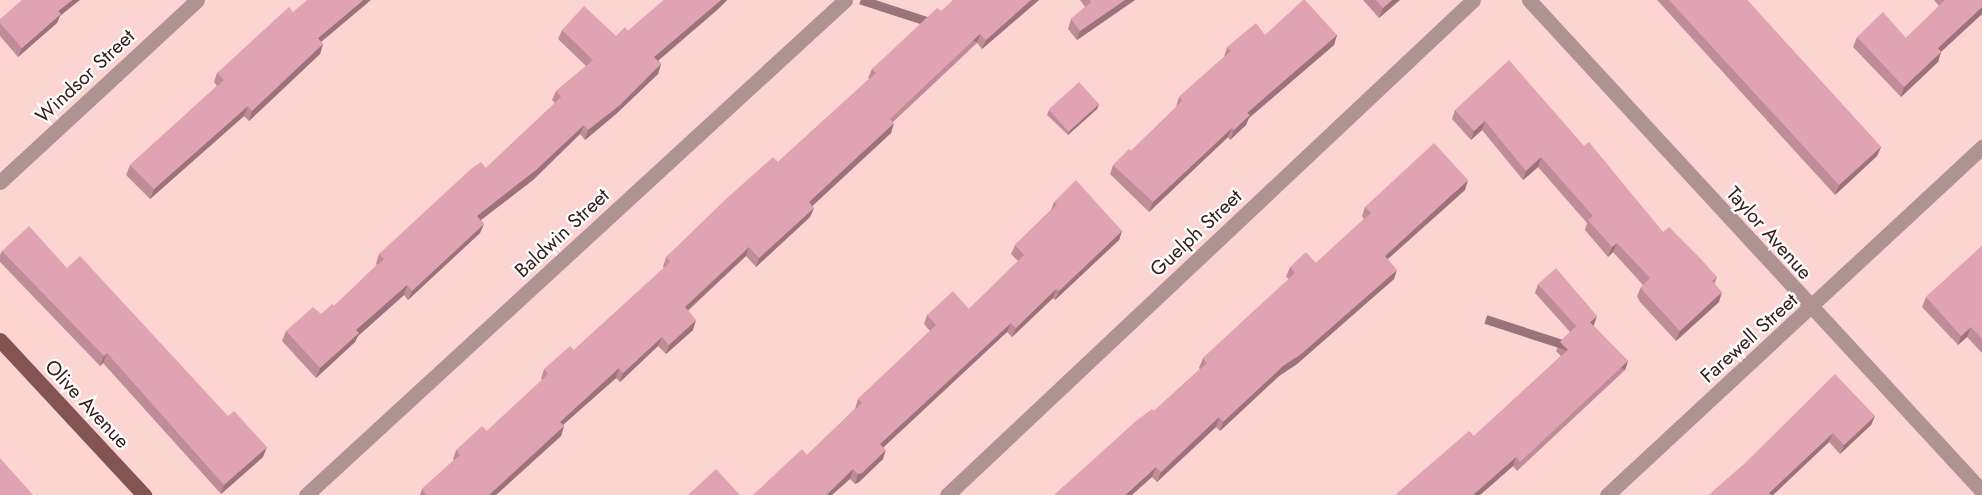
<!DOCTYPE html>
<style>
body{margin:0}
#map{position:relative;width:1982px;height:495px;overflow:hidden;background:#fcd5d3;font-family:Jost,sans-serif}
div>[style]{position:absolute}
.minor>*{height:15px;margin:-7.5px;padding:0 7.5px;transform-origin:7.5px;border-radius:7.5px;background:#af9392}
.major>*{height:15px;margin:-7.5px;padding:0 7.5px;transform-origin:7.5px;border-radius:7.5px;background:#835453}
.wall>*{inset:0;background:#c08c9a}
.shaded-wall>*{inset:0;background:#9c727d;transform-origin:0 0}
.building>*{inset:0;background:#dfa3b3;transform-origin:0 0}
span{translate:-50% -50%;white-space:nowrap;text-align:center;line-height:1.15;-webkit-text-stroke:4.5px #fff;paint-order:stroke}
.street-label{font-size:20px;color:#331c1b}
</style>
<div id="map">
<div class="minor">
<div style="left:1529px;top:0;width:668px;rotate:47.31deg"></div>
<div style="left:0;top:182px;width:268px;rotate:-42.7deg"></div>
<div style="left:306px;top:495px;width:732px;rotate:-42.56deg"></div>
<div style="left:947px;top:495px;width:722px;rotate:-43.26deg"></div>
<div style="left:1607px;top:495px;width:512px;rotate:-42.86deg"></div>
</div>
<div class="major">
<div style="left:0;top:340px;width:212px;rotate:47.1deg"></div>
</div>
<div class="wall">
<div style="clip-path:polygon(664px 0,727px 0,717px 10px,658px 60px,661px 64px,658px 74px,616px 114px,585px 140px,580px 134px,533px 180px,481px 220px,484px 224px,480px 233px,408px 300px,404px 295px,358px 336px,355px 342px,316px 378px,282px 341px,286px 331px,321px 314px,334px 306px,377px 265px,376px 264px,379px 254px,486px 168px,555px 103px,552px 100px,556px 91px,586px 66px,558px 39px,562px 30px,616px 36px,628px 31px)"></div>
<div style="clip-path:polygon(1039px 0,982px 49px,977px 43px,943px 75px,893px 122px,891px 133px,812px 206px,814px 208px,810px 217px,756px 267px,746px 256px,688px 311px,693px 330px,666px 354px,658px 346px,620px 382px,616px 378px,563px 425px,564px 426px,561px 436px,496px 495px,420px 495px,422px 489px,454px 460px,453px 459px,456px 450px,487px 431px,542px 380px,541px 379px,544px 369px,574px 350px,664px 268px,663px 267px,666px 257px,778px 162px,869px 79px,868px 78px,872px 69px,941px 11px)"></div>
<div style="clip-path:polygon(1080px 0,1135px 0,1077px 40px,1068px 29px,1071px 19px,1085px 7px)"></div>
<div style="clip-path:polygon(1363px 0,1400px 0,1379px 18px)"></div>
<div style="clip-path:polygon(1657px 0,1747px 0,1881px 147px,1877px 156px,1835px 195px)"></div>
<div style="clip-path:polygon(1934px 0,1982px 0,1982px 14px,1941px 52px,1938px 62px,1901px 97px,1853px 47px,1857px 37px,1906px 38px,1939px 6px)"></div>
<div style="clip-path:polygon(293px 12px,323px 44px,320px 54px,249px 121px,244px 116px,150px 199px,126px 175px,130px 165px,217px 86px,214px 82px,217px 73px)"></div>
<div style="clip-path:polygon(60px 16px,57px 23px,18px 57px,0 36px,0 19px)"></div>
<div style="clip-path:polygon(1265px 35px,1337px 35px,1334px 45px,1249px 118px,1246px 125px,1230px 140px,1228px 137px,1149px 212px,1110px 174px,1113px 165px,1131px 151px,1176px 107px,1179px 97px,1224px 57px,1227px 47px)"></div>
<div style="clip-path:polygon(1099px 104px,1097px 109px,1068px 135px,1047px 115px,1049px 110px)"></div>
<div style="clip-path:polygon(1455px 110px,1584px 146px,1663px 232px,1717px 277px,1715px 283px,1719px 302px,1676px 341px,1640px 302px,1637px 296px,1641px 287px,1643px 285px,1613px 252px,1608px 257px,1585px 230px,1587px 223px,1538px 167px,1523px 180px,1482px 130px,1471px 140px,1452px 119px)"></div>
<div style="clip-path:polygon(1465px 190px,1388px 259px,1394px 279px,1297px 364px,1279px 376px,1220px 431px,1216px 427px,1157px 482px,1152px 477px,1154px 411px,1200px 369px,1199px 368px,1203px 358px,1289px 279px,1286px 277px,1290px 267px,1316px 263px,1364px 219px,1362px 216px,1365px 207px)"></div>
<div style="clip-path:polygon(1054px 202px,1122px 231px,1119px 240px,1055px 300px,1053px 298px,1012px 337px,1007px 332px,884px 447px,883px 459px,859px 482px,855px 484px,850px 479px,807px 455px,855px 409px,858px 399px,930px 331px,924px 324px,927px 315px,969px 309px,1018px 261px,1011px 254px,1015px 245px,1051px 210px)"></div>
<div style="clip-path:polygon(1982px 246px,1982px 353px,1967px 337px,1958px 345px,1922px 307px,1926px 297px)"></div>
<div style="clip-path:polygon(2px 251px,67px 268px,263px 457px,221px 494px,103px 363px,100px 366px,0 262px,0 255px)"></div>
<div style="clip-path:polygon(1538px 284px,1594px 325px,1593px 326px,1628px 361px,1625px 370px,1517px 471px,1513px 466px,1480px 495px,1396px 495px,1474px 436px,1561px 356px,1556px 351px,1560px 342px,1570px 332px,1535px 293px)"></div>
<div style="clip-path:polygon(1875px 416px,1871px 425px,1840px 454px,1829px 442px,1773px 495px,1709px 495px,1742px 466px)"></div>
</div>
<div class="shaded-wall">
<div style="clip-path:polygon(72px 0,80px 0,60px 16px,57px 23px,18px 57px,22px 48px,58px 11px)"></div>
<div style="clip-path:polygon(363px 0,371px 0,314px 48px,318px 38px)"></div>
<div style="clip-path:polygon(721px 0,727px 0,717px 10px,651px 67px,654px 57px)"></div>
<div style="clip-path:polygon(1031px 0,1039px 0,982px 49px,986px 40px)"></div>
<div style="clip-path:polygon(1125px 0,1135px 0,1077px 40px,1080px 31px)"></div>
<div style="clip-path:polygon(1392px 0,1400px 0,1379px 18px,1383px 8px)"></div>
<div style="clip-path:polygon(1982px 7px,1982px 14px,1934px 58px,1938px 48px)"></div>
<div style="left:980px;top:34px;width:9px;height:124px;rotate:108deg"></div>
<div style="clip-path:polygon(1337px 35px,1334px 45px,1249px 118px,1246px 125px,1230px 140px,1234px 130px,1247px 113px)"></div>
<div style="clip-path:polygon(323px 44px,320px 54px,249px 121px,252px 111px)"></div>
<div style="clip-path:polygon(1941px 52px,1938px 62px,1901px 97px,1904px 87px)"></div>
<div style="clip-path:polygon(661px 64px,658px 74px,616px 114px,585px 140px,588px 130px)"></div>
<div style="clip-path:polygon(1099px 104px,1097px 109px,1068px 135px,1069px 130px)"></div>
<div style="clip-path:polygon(248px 106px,244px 116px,150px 199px,154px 189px)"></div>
<div style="clip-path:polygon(1485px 121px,1482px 130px,1471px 140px,1474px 131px)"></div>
<div style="clip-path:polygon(894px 123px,891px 133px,806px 212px,809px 202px)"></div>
<div style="clip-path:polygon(584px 125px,580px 134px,533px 180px,473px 226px,477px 216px)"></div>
<div style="clip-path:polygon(1232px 128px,1228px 137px,1149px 212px,1153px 202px)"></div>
<div style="clip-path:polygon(1881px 147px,1877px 156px,1835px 195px,1839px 185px)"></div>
<div style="clip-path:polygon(1541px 157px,1538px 167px,1523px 180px,1526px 171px)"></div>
<div style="clip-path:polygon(1468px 180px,1465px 190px,1381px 265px,1385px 256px)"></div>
<div style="clip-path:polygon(814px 208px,810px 217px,756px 267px,759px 258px)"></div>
<div style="clip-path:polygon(484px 224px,480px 233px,408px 300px,412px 291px)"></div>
<div style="clip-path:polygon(1122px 231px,1119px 240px,1055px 300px,1059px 291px)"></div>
<div style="clip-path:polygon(1617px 243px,1613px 252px,1608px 257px,1612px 247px)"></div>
<div style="clip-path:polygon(749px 247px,746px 256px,681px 316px,685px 307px)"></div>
<div style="clip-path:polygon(1397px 270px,1394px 279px,1297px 364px,1279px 376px,1220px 431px,1223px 422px,1283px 366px)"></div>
<div style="clip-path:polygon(407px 285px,404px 295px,358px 336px,355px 342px,316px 378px,320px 368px,356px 330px)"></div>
<div style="clip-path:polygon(1056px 289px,1053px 298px,1012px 337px,1016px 328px)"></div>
<div style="clip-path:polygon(1722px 292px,1719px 302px,1676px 341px,1680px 331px)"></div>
<div style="clip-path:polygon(1597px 316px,1594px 325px,1586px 332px,1590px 322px)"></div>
<div style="clip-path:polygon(696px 320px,693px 330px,666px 354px,669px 345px)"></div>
<div style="clip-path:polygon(1011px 323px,1007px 332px,877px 453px,880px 444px)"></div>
<div style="clip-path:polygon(1971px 327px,1967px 337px,1958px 345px,1961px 336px)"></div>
<div style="clip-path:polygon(662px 337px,658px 346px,620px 382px,623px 373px)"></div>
<div style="clip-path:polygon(107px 353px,103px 363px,100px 366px,104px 356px)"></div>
<div style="left:1628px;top:361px;width:9px;height:148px;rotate:108deg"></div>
<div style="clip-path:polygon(619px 368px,616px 378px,556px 431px,560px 422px)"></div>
<div style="clip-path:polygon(1875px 416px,1871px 425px,1840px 454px,1844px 445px)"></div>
<div style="clip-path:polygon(1219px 417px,1216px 427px,1157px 482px,1161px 472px)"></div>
<div style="clip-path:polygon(564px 426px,561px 436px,496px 495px,489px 495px)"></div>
<div style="clip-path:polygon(1833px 433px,1829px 442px,1773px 495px,1768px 495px,1769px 493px)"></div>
<div style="clip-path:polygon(267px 447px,263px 457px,221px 494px,224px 485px)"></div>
<div style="clip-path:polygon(886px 450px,883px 459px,859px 482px,855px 484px,858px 474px)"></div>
<div style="clip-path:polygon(1516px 457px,1513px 466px,1480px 495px,1473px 495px)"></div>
<div style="clip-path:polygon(1156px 467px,1152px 477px,1132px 495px,1125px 495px)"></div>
<div style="clip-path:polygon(853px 469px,850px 479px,832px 495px,826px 495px)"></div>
</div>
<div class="building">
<div style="clip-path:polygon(22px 0,72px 0,58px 11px,61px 14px,22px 48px,0 23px,0 19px)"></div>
<div style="clip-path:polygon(307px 0,363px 0,318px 38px,323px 44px,252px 111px,248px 106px,154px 189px,130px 165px,224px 80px,217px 73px,289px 7px,293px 12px)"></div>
<div style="clip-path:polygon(664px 0,721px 0,654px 57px,661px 64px,620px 105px,588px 130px,584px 125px,536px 170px,477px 216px,484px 224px,412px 291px,407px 285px,356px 330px,359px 333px,320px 368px,286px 331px,313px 307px,321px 314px,332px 304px,334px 306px,384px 259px,379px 254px,472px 168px,481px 162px,486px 168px,561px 97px,556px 91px,593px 60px,562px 30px,584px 6px,616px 36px,625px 27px,628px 31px)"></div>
<div style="clip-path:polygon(953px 0,1031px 0,986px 40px,980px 34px,946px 66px,890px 119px,894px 123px,809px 202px,814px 208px,759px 258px,749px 247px,685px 307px,696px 320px,669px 345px,662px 337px,623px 373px,619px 368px,560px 422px,564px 426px,489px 495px,427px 495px,422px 489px,460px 455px,456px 450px,482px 426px,487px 431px,548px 374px,544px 369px,570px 346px,574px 350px,670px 262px,666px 257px,725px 200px,773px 157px,778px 162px,876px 73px,872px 69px,937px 8px,941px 11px)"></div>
<div style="clip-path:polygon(1090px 0,1125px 0,1080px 31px,1071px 19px,1091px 2px)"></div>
<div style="clip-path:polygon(1303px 0,1305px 0,1337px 35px,1247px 113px,1250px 115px,1234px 130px,1232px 128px,1153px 202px,1113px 165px,1129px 149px,1131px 151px,1182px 101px,1179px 97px,1231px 51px,1227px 47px,1256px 23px,1265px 35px)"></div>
<div style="clip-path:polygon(1376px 0,1392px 0,1383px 8px)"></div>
<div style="clip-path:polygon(1669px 0,1747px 0,1881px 147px,1839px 185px)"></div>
<div style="clip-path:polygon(1945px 0,1982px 0,1982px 7px,1938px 48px,1941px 52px,1904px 87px,1857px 37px,1883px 12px,1906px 38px)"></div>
<div style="clip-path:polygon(1509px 60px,1584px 146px,1589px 142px,1663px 232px,1669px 227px,1700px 258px,1717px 277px,1712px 281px,1722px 292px,1680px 331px,1644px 292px,1641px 287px,1650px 278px,1617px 243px,1612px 247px,1588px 220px,1593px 216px,1541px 157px,1526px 171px,1485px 121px,1474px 131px,1455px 110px)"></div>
<div style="left:1079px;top:82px;width:30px;height:41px;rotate:48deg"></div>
<div style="clip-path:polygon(1434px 143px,1468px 180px,1385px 256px,1397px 270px,1300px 355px,1283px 366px,1223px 422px,1219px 417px,1161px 472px,1156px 467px,1125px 495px,1054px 495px,1136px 421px,1152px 409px,1154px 411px,1207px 363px,1203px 358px,1295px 273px,1290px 267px,1306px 252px,1316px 263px,1371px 213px,1365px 207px)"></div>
<div style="clip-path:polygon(1076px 180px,1122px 231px,1059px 291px,1056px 289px,1016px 328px,1011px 323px,917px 410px,880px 444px,886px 450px,862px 473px,858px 474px,853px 469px,826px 495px,753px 495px,802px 449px,807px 455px,862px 403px,858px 399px,936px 325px,927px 315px,953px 291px,969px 309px,1024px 255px,1015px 245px,1057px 205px,1054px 202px)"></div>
<div style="clip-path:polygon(29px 226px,67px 268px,80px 256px,228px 416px,234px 411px,267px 447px,224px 485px,107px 353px,104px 356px,2px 251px)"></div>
<div style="clip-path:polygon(1982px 246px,1982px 339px,1971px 327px,1961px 336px,1926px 297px)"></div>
<div style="clip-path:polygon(1556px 268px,1597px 316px,1590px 322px,1628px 361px,1520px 462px,1516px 457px,1473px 495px,1397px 495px,1396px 494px,1469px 431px,1474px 436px,1568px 350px,1560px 342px,1576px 326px,1538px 284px)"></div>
<div style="clip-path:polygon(1835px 374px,1875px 416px,1844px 445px,1833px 433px,1769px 493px,1771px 495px,1709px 495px,1742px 466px)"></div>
<div style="clip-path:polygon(0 458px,33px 495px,0 495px)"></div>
<div style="clip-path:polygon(716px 469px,740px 495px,688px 495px)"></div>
</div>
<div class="street-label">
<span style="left:85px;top:76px;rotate:-43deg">Windsor Street</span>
<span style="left:562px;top:233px;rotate:-43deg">Baldwin Street</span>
<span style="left:1196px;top:233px;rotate:-43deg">Guelph Street</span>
<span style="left:1769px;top:233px;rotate:48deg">Taylor Avenue</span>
<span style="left:1749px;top:338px;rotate:-42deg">Farewell Street</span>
<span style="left:87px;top:404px;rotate:47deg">Olive Avenue</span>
</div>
</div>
